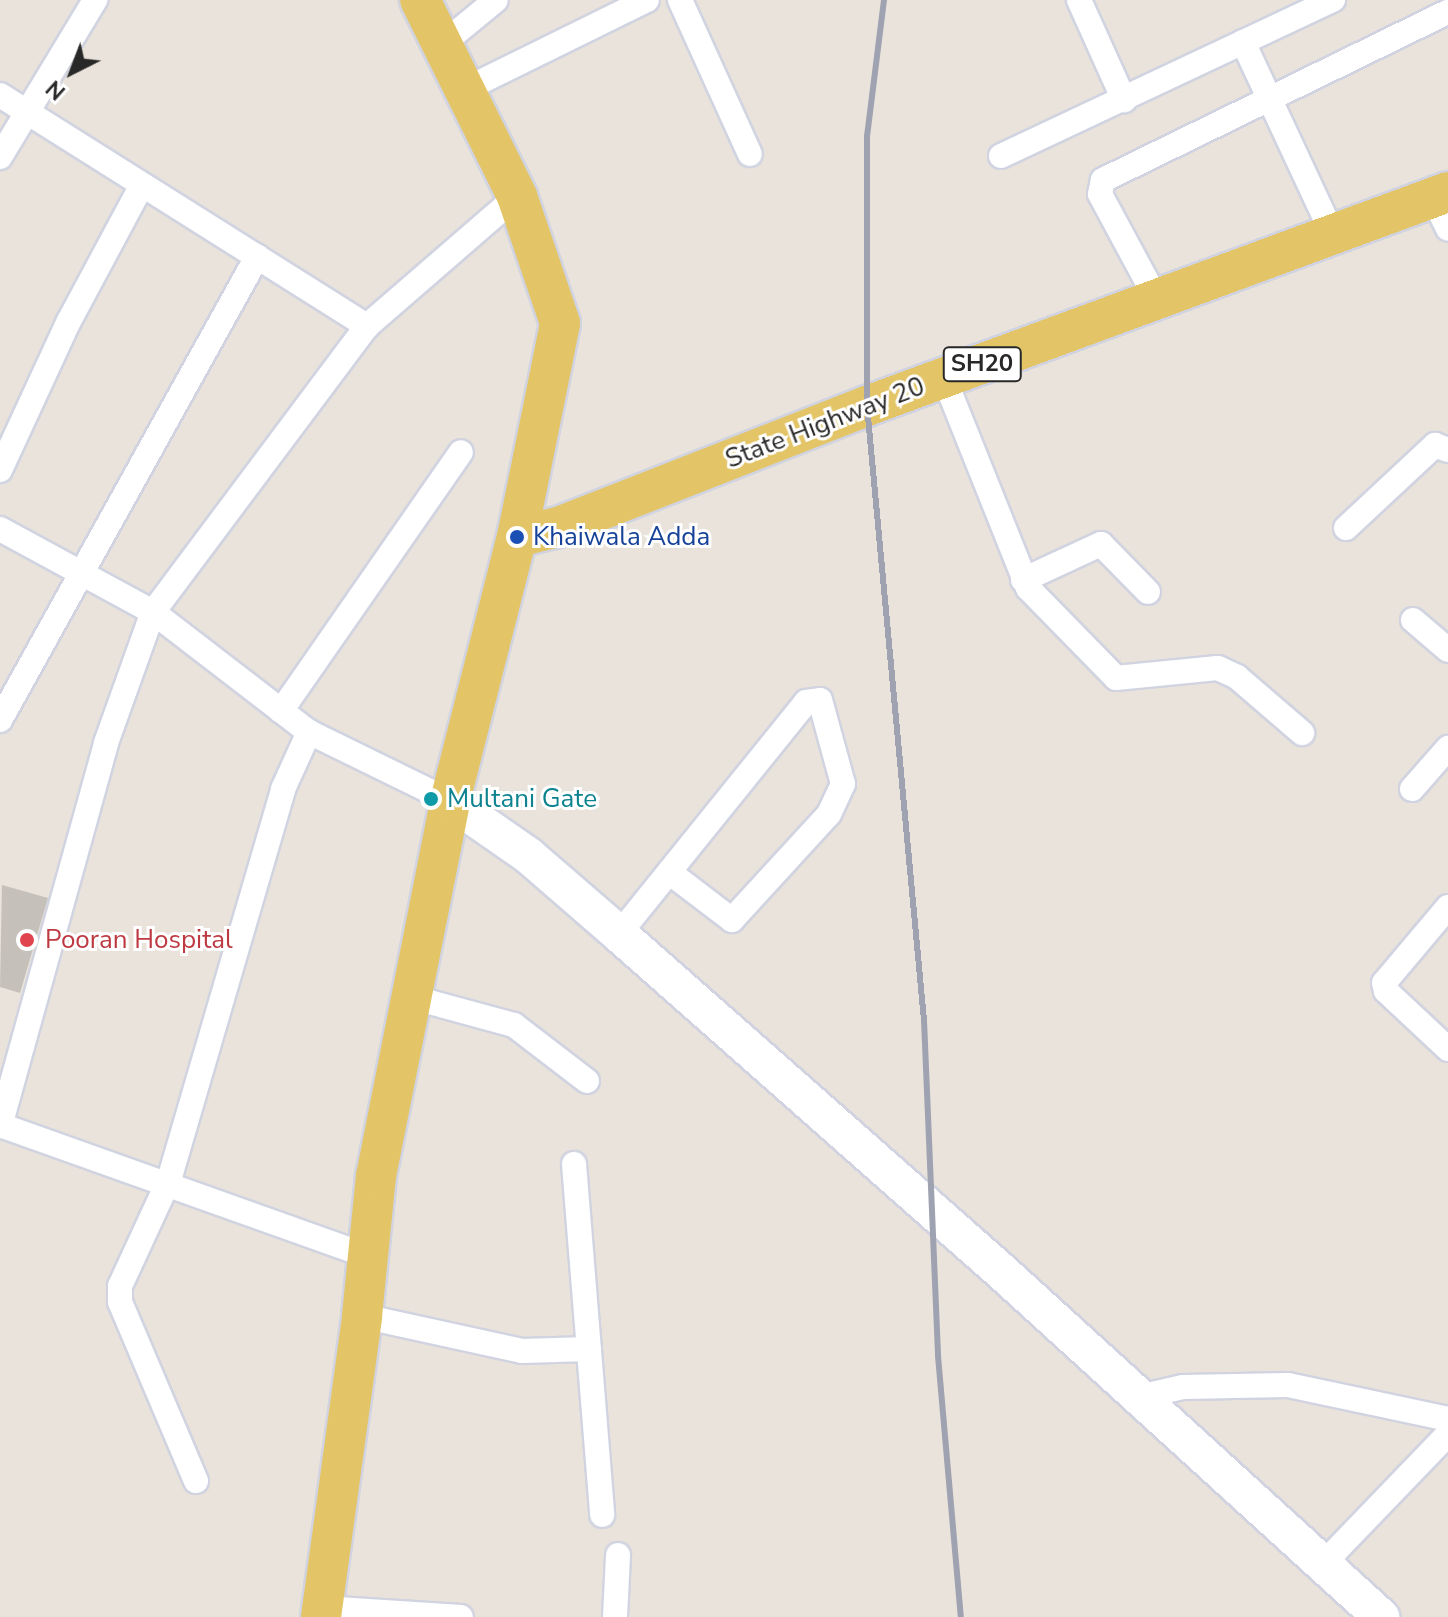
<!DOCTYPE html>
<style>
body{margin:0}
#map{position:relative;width:1448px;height:1617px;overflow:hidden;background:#e9e3db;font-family:"Nunito Sans",sans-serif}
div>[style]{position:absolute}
.building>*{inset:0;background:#c5c1ba}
.roads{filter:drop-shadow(2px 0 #d1d4e0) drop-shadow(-2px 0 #d1d4e0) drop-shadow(0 2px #d1d4e0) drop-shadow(0 -2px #d1d4e0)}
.street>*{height:24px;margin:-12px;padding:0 12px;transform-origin:12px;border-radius:12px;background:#fff}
.secondary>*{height:36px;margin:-18px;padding:0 18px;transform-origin:18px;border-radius:18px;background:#fff}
.primary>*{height:40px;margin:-20px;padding:0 20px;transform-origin:20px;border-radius:20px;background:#e3c567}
.rail>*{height:6px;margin:-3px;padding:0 3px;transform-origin:3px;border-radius:3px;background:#9fa2b1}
.dots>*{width:22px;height:22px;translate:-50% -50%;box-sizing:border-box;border:4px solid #fff;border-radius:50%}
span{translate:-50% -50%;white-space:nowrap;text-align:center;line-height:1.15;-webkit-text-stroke:6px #fff;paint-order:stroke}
.shield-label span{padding:2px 6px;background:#fff;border:2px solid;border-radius:6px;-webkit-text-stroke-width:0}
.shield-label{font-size:24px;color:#282828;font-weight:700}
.street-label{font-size:26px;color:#282828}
.transit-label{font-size:26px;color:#164399}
.left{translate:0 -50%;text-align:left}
.culture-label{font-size:26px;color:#0d838f}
.health-label{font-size:26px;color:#be3a42}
.north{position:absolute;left:32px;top:32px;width:80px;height:80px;-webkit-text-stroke:6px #fff;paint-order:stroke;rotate:222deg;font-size:22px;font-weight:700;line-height:32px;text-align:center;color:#282828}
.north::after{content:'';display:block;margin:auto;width:28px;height:36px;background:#282828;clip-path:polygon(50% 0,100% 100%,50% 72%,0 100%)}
</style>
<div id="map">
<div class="building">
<div style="clip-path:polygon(2px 885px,48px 898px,20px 993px,0 987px)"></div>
</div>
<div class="roads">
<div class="street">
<div style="left:680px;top:0;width:169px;rotate:65.6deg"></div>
<div style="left:1079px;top:0;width:110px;rotate:65.8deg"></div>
<div style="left:1243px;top:42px;width:213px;rotate:65deg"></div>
<div style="left:440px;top:46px;width:72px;rotate:-39.4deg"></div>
<div style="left:462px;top:91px;width:206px;rotate:-26.2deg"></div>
<div style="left:0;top:95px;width:434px;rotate:32.2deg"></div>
<div style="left:1001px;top:156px;width:367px;rotate:-25.2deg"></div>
<div style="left:0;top:157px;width:184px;rotate:-58.8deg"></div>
<div style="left:1433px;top:198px;width:34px;rotate:64deg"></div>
<div style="left:1157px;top:300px;width:120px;rotate:-118.3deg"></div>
<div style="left:1100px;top:194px;width:14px;rotate:-78deg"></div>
<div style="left:1103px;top:180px;width:384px;rotate:-26deg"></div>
<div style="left:944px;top:378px;width:226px;rotate:68.2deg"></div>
<div style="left:1028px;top:588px;width:126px;rotate:45.6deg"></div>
<div style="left:1116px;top:678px;width:102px;rotate:-5.6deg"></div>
<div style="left:1218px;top:668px;width:21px;rotate:25deg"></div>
<div style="left:1237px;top:677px;width:86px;rotate:40.7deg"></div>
<div style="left:0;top:470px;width:164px;rotate:-65.2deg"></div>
<div style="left:69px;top:321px;width:154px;rotate:-61.8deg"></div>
<div style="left:1346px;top:528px;width:122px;rotate:-43deg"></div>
<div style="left:1435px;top:445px;width:14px;rotate:21deg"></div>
<div style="left:0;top:529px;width:174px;rotate:28.5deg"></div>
<div style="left:153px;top:612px;width:197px;rotate:37.6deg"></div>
<div style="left:309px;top:732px;width:157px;rotate:26.1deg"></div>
<div style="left:1023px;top:580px;width:86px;rotate:-24.8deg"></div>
<div style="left:1101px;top:544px;width:67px;rotate:45.6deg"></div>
<div style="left:1413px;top:620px;width:46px;rotate:40.6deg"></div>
<div style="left:281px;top:711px;width:315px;rotate:-55.2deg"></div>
<div style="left:0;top:720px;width:530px;rotate:-60.97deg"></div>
<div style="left:1412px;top:789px;width:55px;rotate:-48.7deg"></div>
<div style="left:1448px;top:907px;width:99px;rotate:130.1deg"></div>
<div style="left:1384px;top:983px;width:8px;rotate:76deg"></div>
<div style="left:1386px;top:991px;width:85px;rotate:43.1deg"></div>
<div style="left:619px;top:934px;width:298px;rotate:-51.1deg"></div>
<div style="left:806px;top:702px;width:14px;rotate:-8deg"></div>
<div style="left:820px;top:700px;width:87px;rotate:74.7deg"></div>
<div style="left:843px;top:784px;width:33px;rotate:115deg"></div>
<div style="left:829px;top:814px;width:144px;rotate:132.5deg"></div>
<div style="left:732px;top:920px;width:79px;rotate:-142.7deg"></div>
<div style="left:411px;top:997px;width:107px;rotate:15.2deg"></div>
<div style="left:514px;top:1025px;width:92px;rotate:37.5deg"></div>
<div style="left:0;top:1125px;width:391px;rotate:19.6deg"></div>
<div style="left:0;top:1126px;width:397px;rotate:-74.5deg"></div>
<div style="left:106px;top:743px;width:139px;rotate:-70.3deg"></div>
<div style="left:153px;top:612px;width:357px;rotate:-53.2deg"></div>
<div style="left:367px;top:326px;width:198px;rotate:-40.9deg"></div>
<div style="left:574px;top:1164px;width:352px;rotate:85.4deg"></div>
<div style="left:362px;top:1316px;width:164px;rotate:12.3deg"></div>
<div style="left:522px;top:1351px;width:67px;rotate:-1.7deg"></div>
<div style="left:1139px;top:1397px;width:45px;rotate:-12.8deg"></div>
<div style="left:1183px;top:1387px;width:105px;rotate:-1.1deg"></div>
<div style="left:1288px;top:1385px;width:164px;rotate:12deg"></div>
<div style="left:196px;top:1481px;width:194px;rotate:-113deg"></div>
<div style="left:120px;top:1302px;width:16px;rotate:-90deg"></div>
<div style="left:120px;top:1286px;width:117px;rotate:-65.2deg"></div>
<div style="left:169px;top:1180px;width:407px;rotate:-73.7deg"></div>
<div style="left:283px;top:789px;width:63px;rotate:-65.5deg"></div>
<div style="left:1323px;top:1564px;width:180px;rotate:-46.1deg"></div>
<div style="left:322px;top:1608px;width:139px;rotate:3.7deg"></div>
<div style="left:615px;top:1617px;width:62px;rotate:-87.2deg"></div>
</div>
<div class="secondary">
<div style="left:450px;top:801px;width:96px;rotate:34.8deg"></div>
<div style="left:529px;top:856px;width:119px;rotate:40.9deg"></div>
<div style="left:619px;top:934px;width:511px;rotate:41.43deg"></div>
<div style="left:1002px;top:1272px;width:513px;rotate:42.31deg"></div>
</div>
<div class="primary">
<div style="left:517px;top:537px;width:42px;rotate:-13.7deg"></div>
<div style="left:558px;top:527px;width:332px;rotate:-21.4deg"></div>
<div style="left:867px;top:406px;width:619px;rotate:-20.22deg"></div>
<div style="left:321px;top:1617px;width:304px;rotate:-82.2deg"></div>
<div style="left:362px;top:1316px;width:141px;rotate:-84.3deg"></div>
<div style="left:376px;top:1176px;width:382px;rotate:-78.8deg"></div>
<div style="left:450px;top:801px;width:272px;rotate:-75.8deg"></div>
<div style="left:517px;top:537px;width:218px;rotate:-78.6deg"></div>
<div style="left:560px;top:323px;width:134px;rotate:-108.7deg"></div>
<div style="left:517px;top:196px;width:219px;rotate:-116.3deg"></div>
</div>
</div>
<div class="rail">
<div style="left:884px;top:0;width:137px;rotate:97.1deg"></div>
<div style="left:867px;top:136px;width:270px;rotate:90deg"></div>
<div style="left:867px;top:406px;width:617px;rotate:84.7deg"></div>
<div style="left:924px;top:1020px;width:336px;rotate:87.6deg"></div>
<div style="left:938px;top:1356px;width:262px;rotate:85deg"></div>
</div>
<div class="dots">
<div style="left:517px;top:537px;background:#1a4fb4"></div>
<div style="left:431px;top:799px;background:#0f9aa8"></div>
<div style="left:27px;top:940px;background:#e0444e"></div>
</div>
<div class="shield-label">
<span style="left:982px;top:364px">SH20</span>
</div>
<div class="street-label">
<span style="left:825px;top:423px;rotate:-21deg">State Highway 20</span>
</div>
<div class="transit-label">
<span class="left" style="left:533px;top:537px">Khaiwala Adda</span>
</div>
<div class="culture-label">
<span class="left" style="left:447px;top:799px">Multani Gate</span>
</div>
<div class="health-label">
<span class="left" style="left:45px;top:940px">Pooran Hospital</span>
</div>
<div class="north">N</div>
</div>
